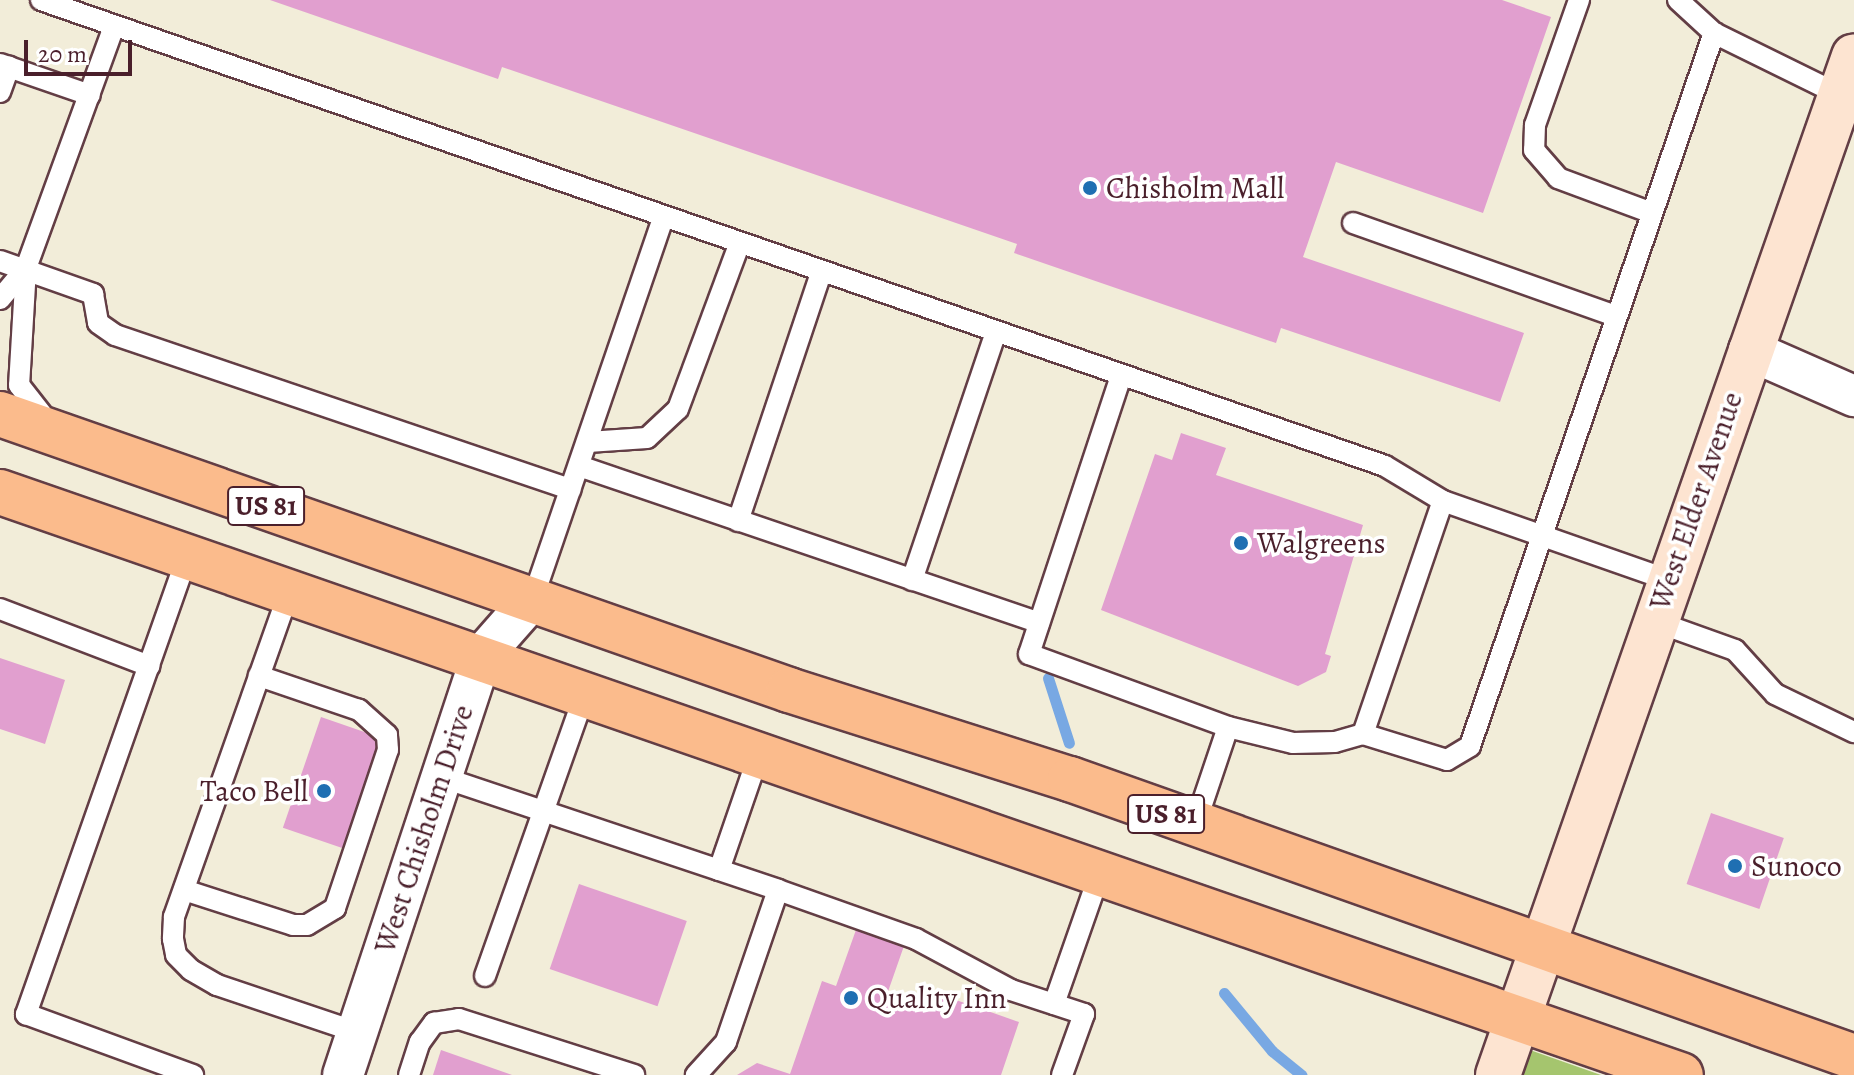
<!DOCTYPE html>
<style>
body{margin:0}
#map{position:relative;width:1854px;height:1075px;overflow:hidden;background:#f2edd9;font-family:Alegreya,serif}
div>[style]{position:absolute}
.green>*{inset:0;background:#a5c56e}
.stream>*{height:11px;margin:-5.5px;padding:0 5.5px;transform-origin:5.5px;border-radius:5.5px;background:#78a8e3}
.building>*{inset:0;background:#e19fcf;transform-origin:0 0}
.roads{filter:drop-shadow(2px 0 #633e45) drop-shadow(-2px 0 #633e45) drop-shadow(0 2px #633e45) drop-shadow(0 -2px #633e45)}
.lane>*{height:20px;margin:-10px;padding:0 10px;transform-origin:10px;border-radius:10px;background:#fff}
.street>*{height:40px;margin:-20px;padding:0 20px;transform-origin:20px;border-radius:20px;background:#fff}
.secondary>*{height:44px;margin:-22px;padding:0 22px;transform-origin:22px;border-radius:22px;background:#fde4d1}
.primary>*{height:44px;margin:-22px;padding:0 22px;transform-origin:22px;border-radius:22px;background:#fbbb8c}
.dots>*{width:22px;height:22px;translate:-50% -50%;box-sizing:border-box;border:4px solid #fff;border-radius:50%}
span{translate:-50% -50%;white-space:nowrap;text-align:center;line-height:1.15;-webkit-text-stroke:7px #fff;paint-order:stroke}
.shield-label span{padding:2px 6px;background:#fff;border:2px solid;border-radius:6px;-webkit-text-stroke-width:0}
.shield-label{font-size:28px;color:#4a1f2b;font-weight:700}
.poi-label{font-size:30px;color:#4a1f2b}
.left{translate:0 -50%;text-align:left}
.right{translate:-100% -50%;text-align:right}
.street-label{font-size:30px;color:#4a1f2b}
.scale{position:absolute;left:24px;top:40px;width:108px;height:36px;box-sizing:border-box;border:4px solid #4a1f2b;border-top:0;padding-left:10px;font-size:24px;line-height:28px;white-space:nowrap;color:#4a1f2b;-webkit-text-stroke:6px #fff;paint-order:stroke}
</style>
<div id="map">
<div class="green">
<div style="clip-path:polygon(1527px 1049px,1601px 1075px,1519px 1075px)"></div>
</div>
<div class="stream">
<div style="left:1048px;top:678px;width:68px;rotate:72.1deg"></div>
<div style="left:1224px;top:993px;width:75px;rotate:50.4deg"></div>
<div style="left:1272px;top:1051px;width:38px;rotate:39deg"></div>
</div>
<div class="building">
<div style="clip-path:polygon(270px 0,1502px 0,1551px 17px,1483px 213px,1336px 162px,1303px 257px,1524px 333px,1500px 402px,1281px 328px,1276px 343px,1014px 253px,1017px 244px,502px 67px,498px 79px)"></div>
<div style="clip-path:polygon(1181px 433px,1226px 448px,1216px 475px,1363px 525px,1325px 654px,1331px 656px,1326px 672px,1298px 686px,1101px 610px,1155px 454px,1172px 460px)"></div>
<div style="clip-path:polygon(0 658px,65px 680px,45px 744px,0 729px)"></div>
<div style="left:321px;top:717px;width:65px;height:117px;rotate:19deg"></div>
<div style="left:1711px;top:813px;width:77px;height:75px;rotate:19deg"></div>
<div style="left:579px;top:884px;width:114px;height:90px;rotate:19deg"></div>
<div style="clip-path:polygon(857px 927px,905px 943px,884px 1003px,905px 1010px,936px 993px,1019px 1022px,1001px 1075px,737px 1075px,757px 1063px,790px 1074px,822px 981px,836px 986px)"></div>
<div style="clip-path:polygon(441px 1050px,512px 1075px,433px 1075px)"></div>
</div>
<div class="roads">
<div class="lane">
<div style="left:41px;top:0;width:1422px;rotate:19.12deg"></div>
<div style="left:1385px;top:466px;width:68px;rotate:31.1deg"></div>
<div style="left:1443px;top:501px;width:238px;rotate:19.3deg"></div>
<div style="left:1579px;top:0;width:133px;rotate:109.4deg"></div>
<div style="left:1535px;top:125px;width:25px;rotate:92deg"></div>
<div style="left:1534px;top:150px;width:37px;rotate:49deg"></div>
<div style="left:1558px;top:178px;width:100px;rotate:20.4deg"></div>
<div style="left:1678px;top:0;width:49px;rotate:42.5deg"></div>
<div style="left:1714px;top:33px;width:140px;rotate:26.2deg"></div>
<div style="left:0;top:64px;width:95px;rotate:19deg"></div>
<div style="left:0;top:92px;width:27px;rotate:-70deg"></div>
<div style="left:1353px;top:223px;width:279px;rotate:19.5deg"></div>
<div style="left:0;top:261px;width:99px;rotate:19.5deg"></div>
<div style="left:93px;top:294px;width:29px;rotate:80deg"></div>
<div style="left:98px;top:323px;width:21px;rotate:35deg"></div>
<div style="left:115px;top:335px;width:481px;rotate:18.7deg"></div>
<div style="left:26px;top:268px;width:117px;rotate:93.4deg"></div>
<div style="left:19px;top:385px;width:47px;rotate:51.9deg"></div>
<div style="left:0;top:299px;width:40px;rotate:-50deg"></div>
<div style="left:26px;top:268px;width:258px;rotate:-70deg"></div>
<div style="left:1121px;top:376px;width:293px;rotate:108.3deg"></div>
<div style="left:1029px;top:654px;width:212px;rotate:20.1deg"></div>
<div style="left:588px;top:442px;width:59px;rotate:-3.9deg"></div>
<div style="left:647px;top:438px;width:42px;rotate:-43.1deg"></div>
<div style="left:678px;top:409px;width:175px;rotate:-69.6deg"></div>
<div style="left:579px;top:466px;width:486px;rotate:18.8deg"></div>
<div style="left:738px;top:521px;width:262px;rotate:-71.5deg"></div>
<div style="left:187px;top:557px;width:485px;rotate:109.4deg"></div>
<div style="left:26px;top:1014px;width:178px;rotate:20.1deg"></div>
<div style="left:912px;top:580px;width:262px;rotate:-71.3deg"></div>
<div style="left:289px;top:592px;width:345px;rotate:109.5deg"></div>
<div style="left:174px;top:917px;width:22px;rotate:93deg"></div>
<div style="left:173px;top:939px;width:16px;rotate:79deg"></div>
<div style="left:176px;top:955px;width:21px;rotate:45deg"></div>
<div style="left:191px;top:970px;width:30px;rotate:30deg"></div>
<div style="left:217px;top:985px;width:148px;rotate:18.6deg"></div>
<div style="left:533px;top:598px;width:402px;rotate:-71.1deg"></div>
<div style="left:0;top:609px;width:160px;rotate:20.9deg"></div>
<div style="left:1654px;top:621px;width:86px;rotate:19.7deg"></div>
<div style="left:1735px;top:650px;width:59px;rotate:47.7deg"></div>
<div style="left:1775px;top:694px;width:88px;rotate:25.7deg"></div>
<div style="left:1363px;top:734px;width:246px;rotate:-71.1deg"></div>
<div style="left:441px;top:777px;width:355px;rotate:18.5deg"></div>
<div style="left:778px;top:890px;width:161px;rotate:108.9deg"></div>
<div style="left:726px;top:1042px;width:45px;rotate:132.3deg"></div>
<div style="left:1195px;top:825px;width:103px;rotate:-71.4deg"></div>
<div style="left:1228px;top:727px;width:67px;rotate:13.8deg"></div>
<div style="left:1293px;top:743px;width:42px;rotate:-1.4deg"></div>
<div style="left:1335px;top:742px;width:29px;rotate:-16deg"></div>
<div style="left:1363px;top:734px;width:88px;rotate:17.2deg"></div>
<div style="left:1447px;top:760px;width:27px;rotate:-31deg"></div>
<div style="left:1470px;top:746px;width:754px;rotate:-71.11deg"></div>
<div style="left:719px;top:870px;width:123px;rotate:-71deg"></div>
<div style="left:184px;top:890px;width:114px;rotate:17.8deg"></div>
<div style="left:293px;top:925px;width:14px"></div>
<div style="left:307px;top:925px;width:33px;rotate:-31deg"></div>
<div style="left:335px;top:908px;width:167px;rotate:-71.5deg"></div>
<div style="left:388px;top:750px;width:15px;rotate:-94deg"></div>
<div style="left:387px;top:735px;width:38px;rotate:-138deg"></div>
<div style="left:359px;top:710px;width:106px;rotate:-161.2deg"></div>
<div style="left:778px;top:890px;width:146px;rotate:19.5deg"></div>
<div style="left:916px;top:939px;width:108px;rotate:28.2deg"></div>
<div style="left:1011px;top:990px;width:77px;rotate:18.2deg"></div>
<div style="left:1084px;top:1014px;width:65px;rotate:109.8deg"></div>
<div style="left:485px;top:976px;width:300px;rotate:-70.5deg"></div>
<div style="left:1054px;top:1004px;width:139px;rotate:-70.7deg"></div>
<div style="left:409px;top:1075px;width:35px;rotate:-72deg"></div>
<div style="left:420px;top:1042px;width:24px;rotate:-54deg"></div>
<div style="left:434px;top:1023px;width:25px;rotate:-9deg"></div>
<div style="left:459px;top:1019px;width:184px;rotate:17.7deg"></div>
</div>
<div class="street">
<div style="left:1749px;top:350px;width:115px;rotate:23.7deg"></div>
<div style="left:343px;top:1075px;width:440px;rotate:-71.7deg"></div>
<div style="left:481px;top:657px;width:79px;rotate:-48.6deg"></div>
</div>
<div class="secondary">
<div style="left:1498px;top:1075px;width:1079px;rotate:-70.74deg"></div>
</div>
<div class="primary">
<div style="left:0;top:414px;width:836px;rotate:19.28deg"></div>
<div style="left:789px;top:690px;width:295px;rotate:17.6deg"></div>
<div style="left:1070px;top:779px;width:832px;rotate:19.52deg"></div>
<div style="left:0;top:492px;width:1779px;rotate:19.13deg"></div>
</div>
</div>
<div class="dots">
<div style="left:1090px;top:188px;background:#1f6fb2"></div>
<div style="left:1241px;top:543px;background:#1f6fb2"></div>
<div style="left:324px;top:791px;background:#1f6fb2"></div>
<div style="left:1735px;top:866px;background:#1f6fb2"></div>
<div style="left:851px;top:998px;background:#1f6fb2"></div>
</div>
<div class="shield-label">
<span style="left:266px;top:506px">US 81</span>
<span style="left:1166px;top:814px">US 81</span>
</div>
<div class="poi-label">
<span class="left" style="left:1106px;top:188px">Chisholm Mall</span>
<span class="left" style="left:1257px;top:543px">Walgreens</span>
<span class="right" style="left:308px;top:791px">Taco Bell</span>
<span class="left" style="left:1751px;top:866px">Sunoco</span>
<span class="left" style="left:867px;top:998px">Quality Inn</span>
</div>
<div class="street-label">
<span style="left:1696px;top:501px;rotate:-71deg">West Elder Avenue</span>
<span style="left:424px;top:829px;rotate:-72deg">West Chisholm Drive</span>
</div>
<div class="scale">20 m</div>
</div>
